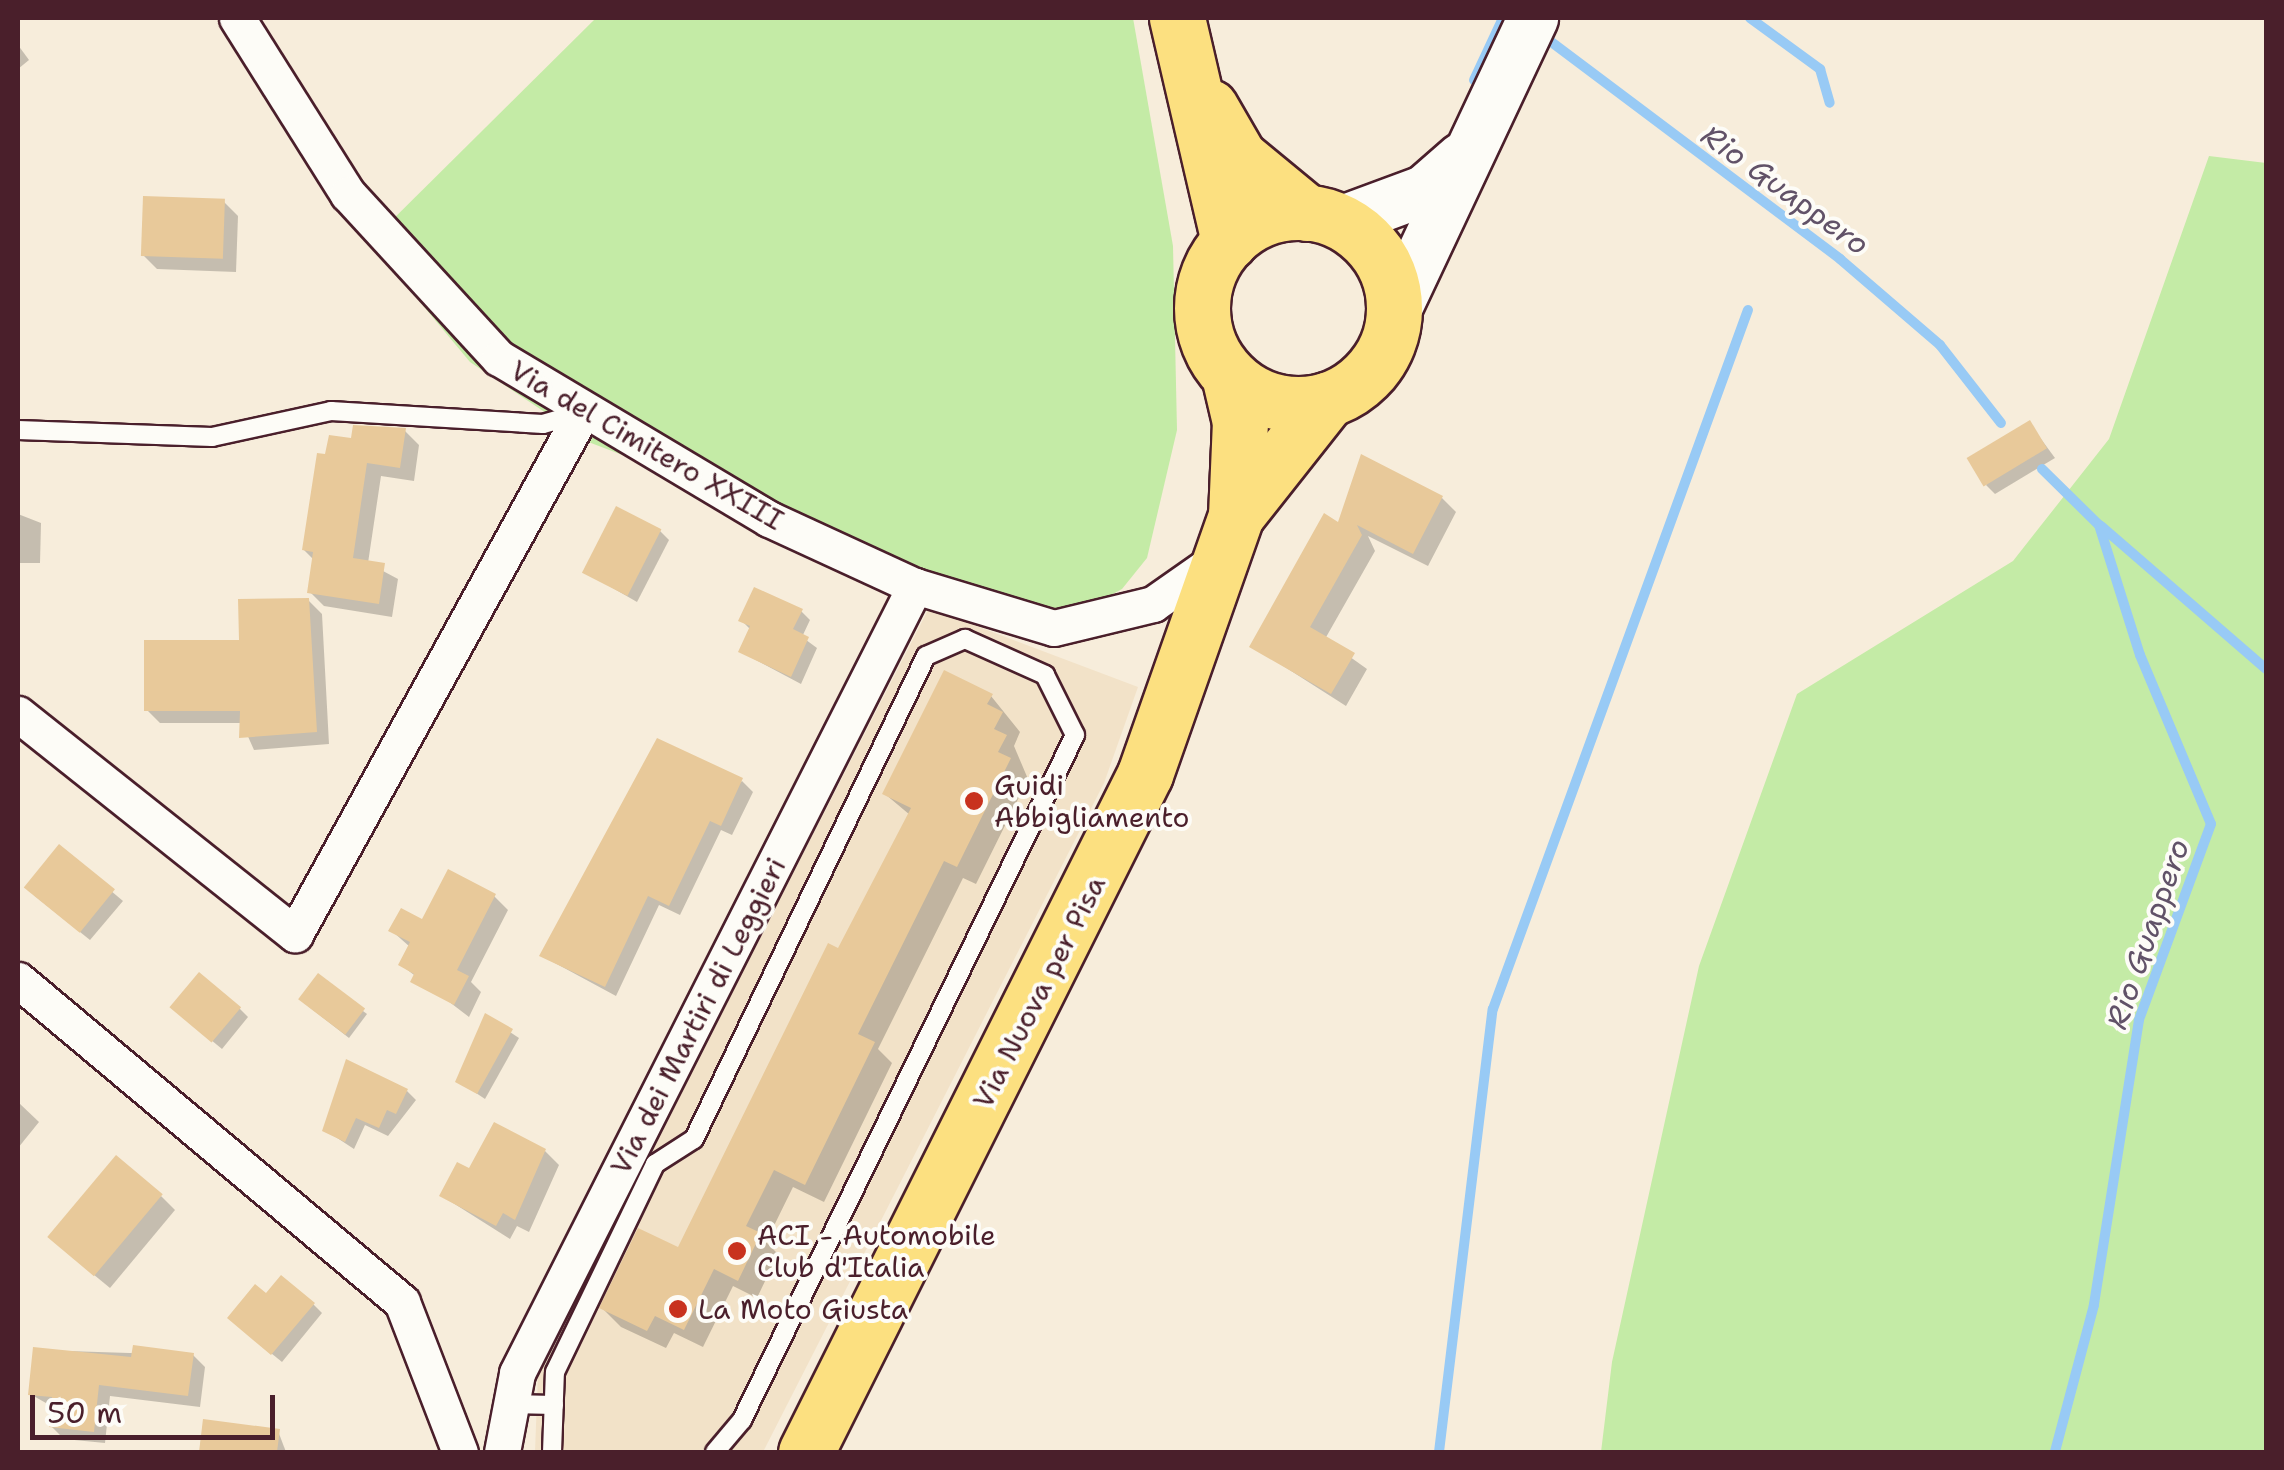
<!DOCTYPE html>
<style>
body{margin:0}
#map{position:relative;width:2284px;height:1470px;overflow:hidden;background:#f7eddb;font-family:"Shantell Sans",sans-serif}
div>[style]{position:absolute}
.built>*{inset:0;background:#f2e2c8}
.green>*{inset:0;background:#c4eba6}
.shadow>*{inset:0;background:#0003}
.stream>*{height:10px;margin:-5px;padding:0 5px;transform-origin:5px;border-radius:5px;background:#98caf5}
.building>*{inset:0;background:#e8c99a;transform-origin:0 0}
.roads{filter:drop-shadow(2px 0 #4a1f2b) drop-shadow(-2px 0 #4a1f2b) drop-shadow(0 2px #4a1f2b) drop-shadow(0 -2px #4a1f2b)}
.service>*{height:18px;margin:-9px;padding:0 9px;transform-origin:9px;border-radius:9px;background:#fdfcf7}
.minor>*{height:35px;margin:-17.5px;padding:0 17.5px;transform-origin:17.5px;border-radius:17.5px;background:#fdfcf7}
.secondary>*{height:50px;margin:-25px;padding:0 25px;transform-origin:25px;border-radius:25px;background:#fdfcf7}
.primary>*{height:55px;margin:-27.5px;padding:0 27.5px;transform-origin:27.5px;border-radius:27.5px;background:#fce080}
.primary>.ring{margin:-27.5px;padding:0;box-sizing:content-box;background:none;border:55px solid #fce080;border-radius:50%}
.dots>*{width:28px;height:28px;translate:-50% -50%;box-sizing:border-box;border:5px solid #fdfcf7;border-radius:50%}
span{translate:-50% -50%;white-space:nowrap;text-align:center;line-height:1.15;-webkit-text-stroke:8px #fdfcf7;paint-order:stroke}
.street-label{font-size:28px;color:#4a1f2b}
.poi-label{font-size:28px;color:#4a1f2b}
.left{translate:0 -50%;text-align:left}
.water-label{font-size:30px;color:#615268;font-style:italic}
.frame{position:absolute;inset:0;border:20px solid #4a1f2b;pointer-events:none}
.scale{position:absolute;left:30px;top:1395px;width:245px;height:45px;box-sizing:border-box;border:5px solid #4a1f2b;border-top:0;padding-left:12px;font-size:30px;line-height:35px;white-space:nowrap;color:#4a1f2b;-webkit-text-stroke:8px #fdfcf7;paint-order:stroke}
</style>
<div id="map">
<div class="built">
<div style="clip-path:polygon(929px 608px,1138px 687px,1104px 783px,763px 1452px,535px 1452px,538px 1372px)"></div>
</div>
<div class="green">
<div style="clip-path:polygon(596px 18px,1133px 18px,1173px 246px,1177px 430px,1147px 558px,1122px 589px,1083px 610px,1031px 611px,591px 443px,470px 362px,370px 242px)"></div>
<div style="clip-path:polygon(2209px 156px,2266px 163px,2266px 1452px,1601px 1452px,1612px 1362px,1699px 966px,1797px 694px,2013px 561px,2109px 439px)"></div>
</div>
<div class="shadow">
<div style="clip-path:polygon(18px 45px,29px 60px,18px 69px)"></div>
<div style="clip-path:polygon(224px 202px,238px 216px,236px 272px,157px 269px,143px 255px)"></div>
<div style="clip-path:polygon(2030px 424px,2055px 458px,1995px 494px,1986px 485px)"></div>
<div style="clip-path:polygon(405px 431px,419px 445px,414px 481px,381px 476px,368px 563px,398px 579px,392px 617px,324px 606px,310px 592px,314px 560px,304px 550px,327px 457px)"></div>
<div style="clip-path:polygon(1442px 498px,1456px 512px,1428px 566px,1368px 536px,1375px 551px,1325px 639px,1367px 669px,1346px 706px,1252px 646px,1339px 525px)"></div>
<div style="clip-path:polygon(18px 514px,41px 523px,40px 563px,18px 563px)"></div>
<div style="clip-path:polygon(660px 531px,669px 540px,637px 602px,585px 572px)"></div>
<div style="clip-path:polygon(308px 600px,322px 614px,329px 744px,254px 750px,242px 723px,160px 723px,147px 710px)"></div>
<div style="clip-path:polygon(801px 611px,810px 620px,802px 637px,817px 648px,801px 684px,741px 652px,751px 630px,741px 620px)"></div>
<div style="clip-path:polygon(991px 696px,1020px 732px,1014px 746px,1028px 779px,976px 884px,963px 878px,878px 1049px,892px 1063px,824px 1202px,793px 1187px,766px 1242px,778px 1254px,757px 1298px,733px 1286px,703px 1347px,674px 1333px,666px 1348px,621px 1327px,602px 1308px,679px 1250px,910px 815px,885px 794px)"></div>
<div style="clip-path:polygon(742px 781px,753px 792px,732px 835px,721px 830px,680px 915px,659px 905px,616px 996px,542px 956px)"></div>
<div style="clip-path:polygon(59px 847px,123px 901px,90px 940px,35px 896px)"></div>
<div style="clip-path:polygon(494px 896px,508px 910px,471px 982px,481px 992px,469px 1017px,401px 965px,410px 947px,392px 931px)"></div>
<div style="clip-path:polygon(304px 1003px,363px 1011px,367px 1014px,349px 1038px)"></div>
<div style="clip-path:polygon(239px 1008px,248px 1017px,222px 1049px,182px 1016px)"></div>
<div style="clip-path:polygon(486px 1016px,519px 1038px,485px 1099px,458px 1081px)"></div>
<div style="clip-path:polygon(407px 1091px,416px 1100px,388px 1136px,365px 1125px,354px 1149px,325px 1130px)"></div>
<div style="clip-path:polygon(18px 1102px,39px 1122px,18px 1148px)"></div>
<div style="clip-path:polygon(545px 1151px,559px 1165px,529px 1232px,517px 1226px,510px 1239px,442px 1196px,470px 1172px)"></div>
<div style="clip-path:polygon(161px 1196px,175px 1210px,110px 1288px,65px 1251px)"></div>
<div style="clip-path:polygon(313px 1304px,322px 1313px,282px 1362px,239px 1327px)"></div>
<div style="clip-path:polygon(35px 1350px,193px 1355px,205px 1367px,200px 1407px,110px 1396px,105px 1443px,64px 1439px,51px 1426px,53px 1407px,30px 1394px)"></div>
<div style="clip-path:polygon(205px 1422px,278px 1431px,286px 1452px,201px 1452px)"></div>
</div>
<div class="stream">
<div style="left:1750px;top:18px;width:87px;rotate:36.1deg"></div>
<div style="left:1820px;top:69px;width:35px;rotate:74deg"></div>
<div style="left:1542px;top:35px;width:373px;rotate:36.9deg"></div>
<div style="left:1840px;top:259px;width:132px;rotate:40.7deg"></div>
<div style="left:1940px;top:345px;width:99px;rotate:52deg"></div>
<div style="left:1474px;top:80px;width:68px;rotate:-64.9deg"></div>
<div style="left:2042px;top:469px;width:80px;rotate:44.5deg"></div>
<div style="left:2099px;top:525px;width:136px;rotate:72.5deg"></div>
<div style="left:2140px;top:655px;width:183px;rotate:67.2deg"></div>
<div style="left:2211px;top:824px;width:209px;rotate:110.2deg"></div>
<div style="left:2139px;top:1020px;width:289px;rotate:99deg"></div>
<div style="left:2094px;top:1305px;width:152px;rotate:104.9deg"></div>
<div style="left:2101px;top:526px;width:218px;rotate:40.9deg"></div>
<div style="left:1439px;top:1452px;width:446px;rotate:-83.1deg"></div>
<div style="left:1493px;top:1009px;width:744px;rotate:-69.96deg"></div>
</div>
<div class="building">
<div style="left:143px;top:196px;width:82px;height:60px;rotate:2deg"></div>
<div style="left:2030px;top:420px;width:33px;height:74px;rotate:59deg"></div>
<div style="clip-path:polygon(353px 425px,406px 428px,400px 468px,367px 463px,353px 558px,385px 563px,379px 604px,307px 593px,313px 552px,302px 550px,317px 453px,325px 454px,329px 435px,351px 438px)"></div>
<div style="clip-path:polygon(1361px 454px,1443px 496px,1413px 554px,1357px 525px,1362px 535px,1310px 627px,1355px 653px,1331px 694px,1249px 647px,1324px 513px,1338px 522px)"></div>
<div style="left:616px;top:506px;width:51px;height:75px;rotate:27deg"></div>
<div style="clip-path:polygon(754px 587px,803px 609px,793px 629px,809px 637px,791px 677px,738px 652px,750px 626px,738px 621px)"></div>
<div style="clip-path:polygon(309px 598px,317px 732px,239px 738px,240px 711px,144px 711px,144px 640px,239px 640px,238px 599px)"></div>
<div style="clip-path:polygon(944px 670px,993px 694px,987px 704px,1003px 712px,994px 729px,1007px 735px,998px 752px,1011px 758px,957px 867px,944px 861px,858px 1034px,875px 1042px,805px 1185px,774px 1170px,746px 1226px,761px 1233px,738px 1281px,714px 1269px,684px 1330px,655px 1316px,647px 1331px,599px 1308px,638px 1228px,678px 1247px,828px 943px,838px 948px,911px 808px,882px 794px)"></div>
<div style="clip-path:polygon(657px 738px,743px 778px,721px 826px,710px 821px,669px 906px,648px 896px,605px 987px,539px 956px)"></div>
<div style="left:59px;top:844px;width:72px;height:56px;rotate:39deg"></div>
<div style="clip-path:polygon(448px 869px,496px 894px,457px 970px,469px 976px,454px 1005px,410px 982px,414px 974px,398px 965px,410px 942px,388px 931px,401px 908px,422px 919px)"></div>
<div style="left:199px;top:972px;width:55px;height:46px;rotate:40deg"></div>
<div style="left:318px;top:973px;width:59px;height:33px;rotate:37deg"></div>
<div style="clip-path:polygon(485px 1013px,513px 1029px,477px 1094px,455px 1082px)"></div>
<div style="clip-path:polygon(346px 1059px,408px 1089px,396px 1114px,387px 1110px,379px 1128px,356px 1118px,345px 1142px,322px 1131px)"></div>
<div style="clip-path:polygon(494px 1122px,546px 1149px,515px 1220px,503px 1213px,496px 1226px,439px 1196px,457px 1162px,469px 1168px)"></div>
<div style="left:116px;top:1155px;width:61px;height:107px;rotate:40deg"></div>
<div style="clip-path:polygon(281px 1275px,315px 1303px,271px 1355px,227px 1318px,255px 1284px,266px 1293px)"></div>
<div style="clip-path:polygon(133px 1345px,194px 1353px,188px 1396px,99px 1385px,94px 1432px,49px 1427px,52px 1397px,28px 1395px,33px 1347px,131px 1357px)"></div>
<div style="clip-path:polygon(203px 1419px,280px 1429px,277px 1452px,199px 1452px)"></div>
</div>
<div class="roads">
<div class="service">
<div style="left:18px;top:430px;width:194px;rotate:2.1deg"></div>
<div style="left:212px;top:437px;width:122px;rotate:-12.3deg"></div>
<div style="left:331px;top:411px;width:212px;rotate:3.5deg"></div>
<div style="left:543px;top:424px;width:40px;rotate:-16deg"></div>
<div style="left:511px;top:1404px;width:43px;rotate:1.3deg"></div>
<div style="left:552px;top:1452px;width:80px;rotate:-87.9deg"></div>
<div style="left:555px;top:1372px;width:231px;rotate:-64.3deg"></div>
<div style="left:655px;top:1164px;width:46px;rotate:-32.7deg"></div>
<div style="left:694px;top:1139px;width:536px;rotate:-64.34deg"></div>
<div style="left:926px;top:656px;width:43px;rotate:-23.6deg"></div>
<div style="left:965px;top:639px;width:88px;rotate:24.2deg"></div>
<div style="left:1045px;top:675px;width:67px;rotate:63.4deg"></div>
<div style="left:1075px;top:735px;width:762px;rotate:115.93deg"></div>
<div style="left:742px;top:1420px;width:42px;rotate:130.2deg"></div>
</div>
<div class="minor">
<div style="left:237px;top:18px;width:208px;rotate:57.8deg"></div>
<div style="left:348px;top:194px;width:223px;rotate:47.4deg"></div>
<div style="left:499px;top:358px;width:314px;rotate:30.8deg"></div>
<div style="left:769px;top:519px;width:161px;rotate:24.7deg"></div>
<div style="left:915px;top:586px;width:145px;rotate:16.8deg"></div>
<div style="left:1054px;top:628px;width:102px;rotate:-13.6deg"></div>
<div style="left:1153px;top:604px;width:77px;rotate:-34.9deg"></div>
<div style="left:18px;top:714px;width:354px;rotate:38.5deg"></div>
<div style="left:295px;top:934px;width:595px;rotate:-61.15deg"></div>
<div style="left:18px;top:980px;width:501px;rotate:39.98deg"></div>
<div style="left:402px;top:1302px;width:161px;rotate:68.9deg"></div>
<div style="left:502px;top:1452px;width:80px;rotate:-79.2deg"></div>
<div style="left:517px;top:1373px;width:882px;rotate:-63.17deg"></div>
</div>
<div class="secondary">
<div style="left:1340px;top:222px;width:90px;rotate:-20.3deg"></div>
<div style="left:1424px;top:191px;width:50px;rotate:-41deg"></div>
<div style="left:1394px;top:314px;width:327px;rotate:-64.8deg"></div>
</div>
<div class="primary">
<div style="left:1177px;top:18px;width:230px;rotate:76.9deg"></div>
<div style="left:1210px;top:107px;width:58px;rotate:59.9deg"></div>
<div style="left:1239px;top:157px;width:88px;rotate:39.5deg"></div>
<div class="ring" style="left:1202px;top:212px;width:137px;height:137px"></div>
<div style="left:1238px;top:513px;width:145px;rotate:-51.7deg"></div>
<div style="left:806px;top:1452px;width:758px;rotate:-63.43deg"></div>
<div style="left:1145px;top:774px;width:274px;rotate:-70.6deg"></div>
<div style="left:1236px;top:516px;width:94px;rotate:-87.6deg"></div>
<div style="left:1240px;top:422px;width:48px;rotate:-103.2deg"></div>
</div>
</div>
<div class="dots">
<div style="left:974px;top:801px;background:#c8321e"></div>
<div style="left:737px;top:1251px;background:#c8321e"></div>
<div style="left:678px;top:1309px;background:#c8321e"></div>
</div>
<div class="street-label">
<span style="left:647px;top:445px;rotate:30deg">Via del Cimitero XXIII</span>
<span style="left:1039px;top:992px;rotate:-63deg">Via Nuova per Pisa</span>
<span style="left:698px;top:1016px;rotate:-63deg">Via dei Martiri di Leggieri</span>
</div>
<div class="poi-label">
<span class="left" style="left:994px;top:801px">Guidi<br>Abbigliamento</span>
<span class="left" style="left:757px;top:1251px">ACI - Automobile<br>Club d'Italia</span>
<span class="left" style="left:698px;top:1309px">La Moto Giusta</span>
</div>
<div class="water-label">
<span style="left:1785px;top:190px;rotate:36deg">Rio Guappero</span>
<span style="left:2148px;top:934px;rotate:-71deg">Rio Guappero</span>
</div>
<div class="frame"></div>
<div class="scale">50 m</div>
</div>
